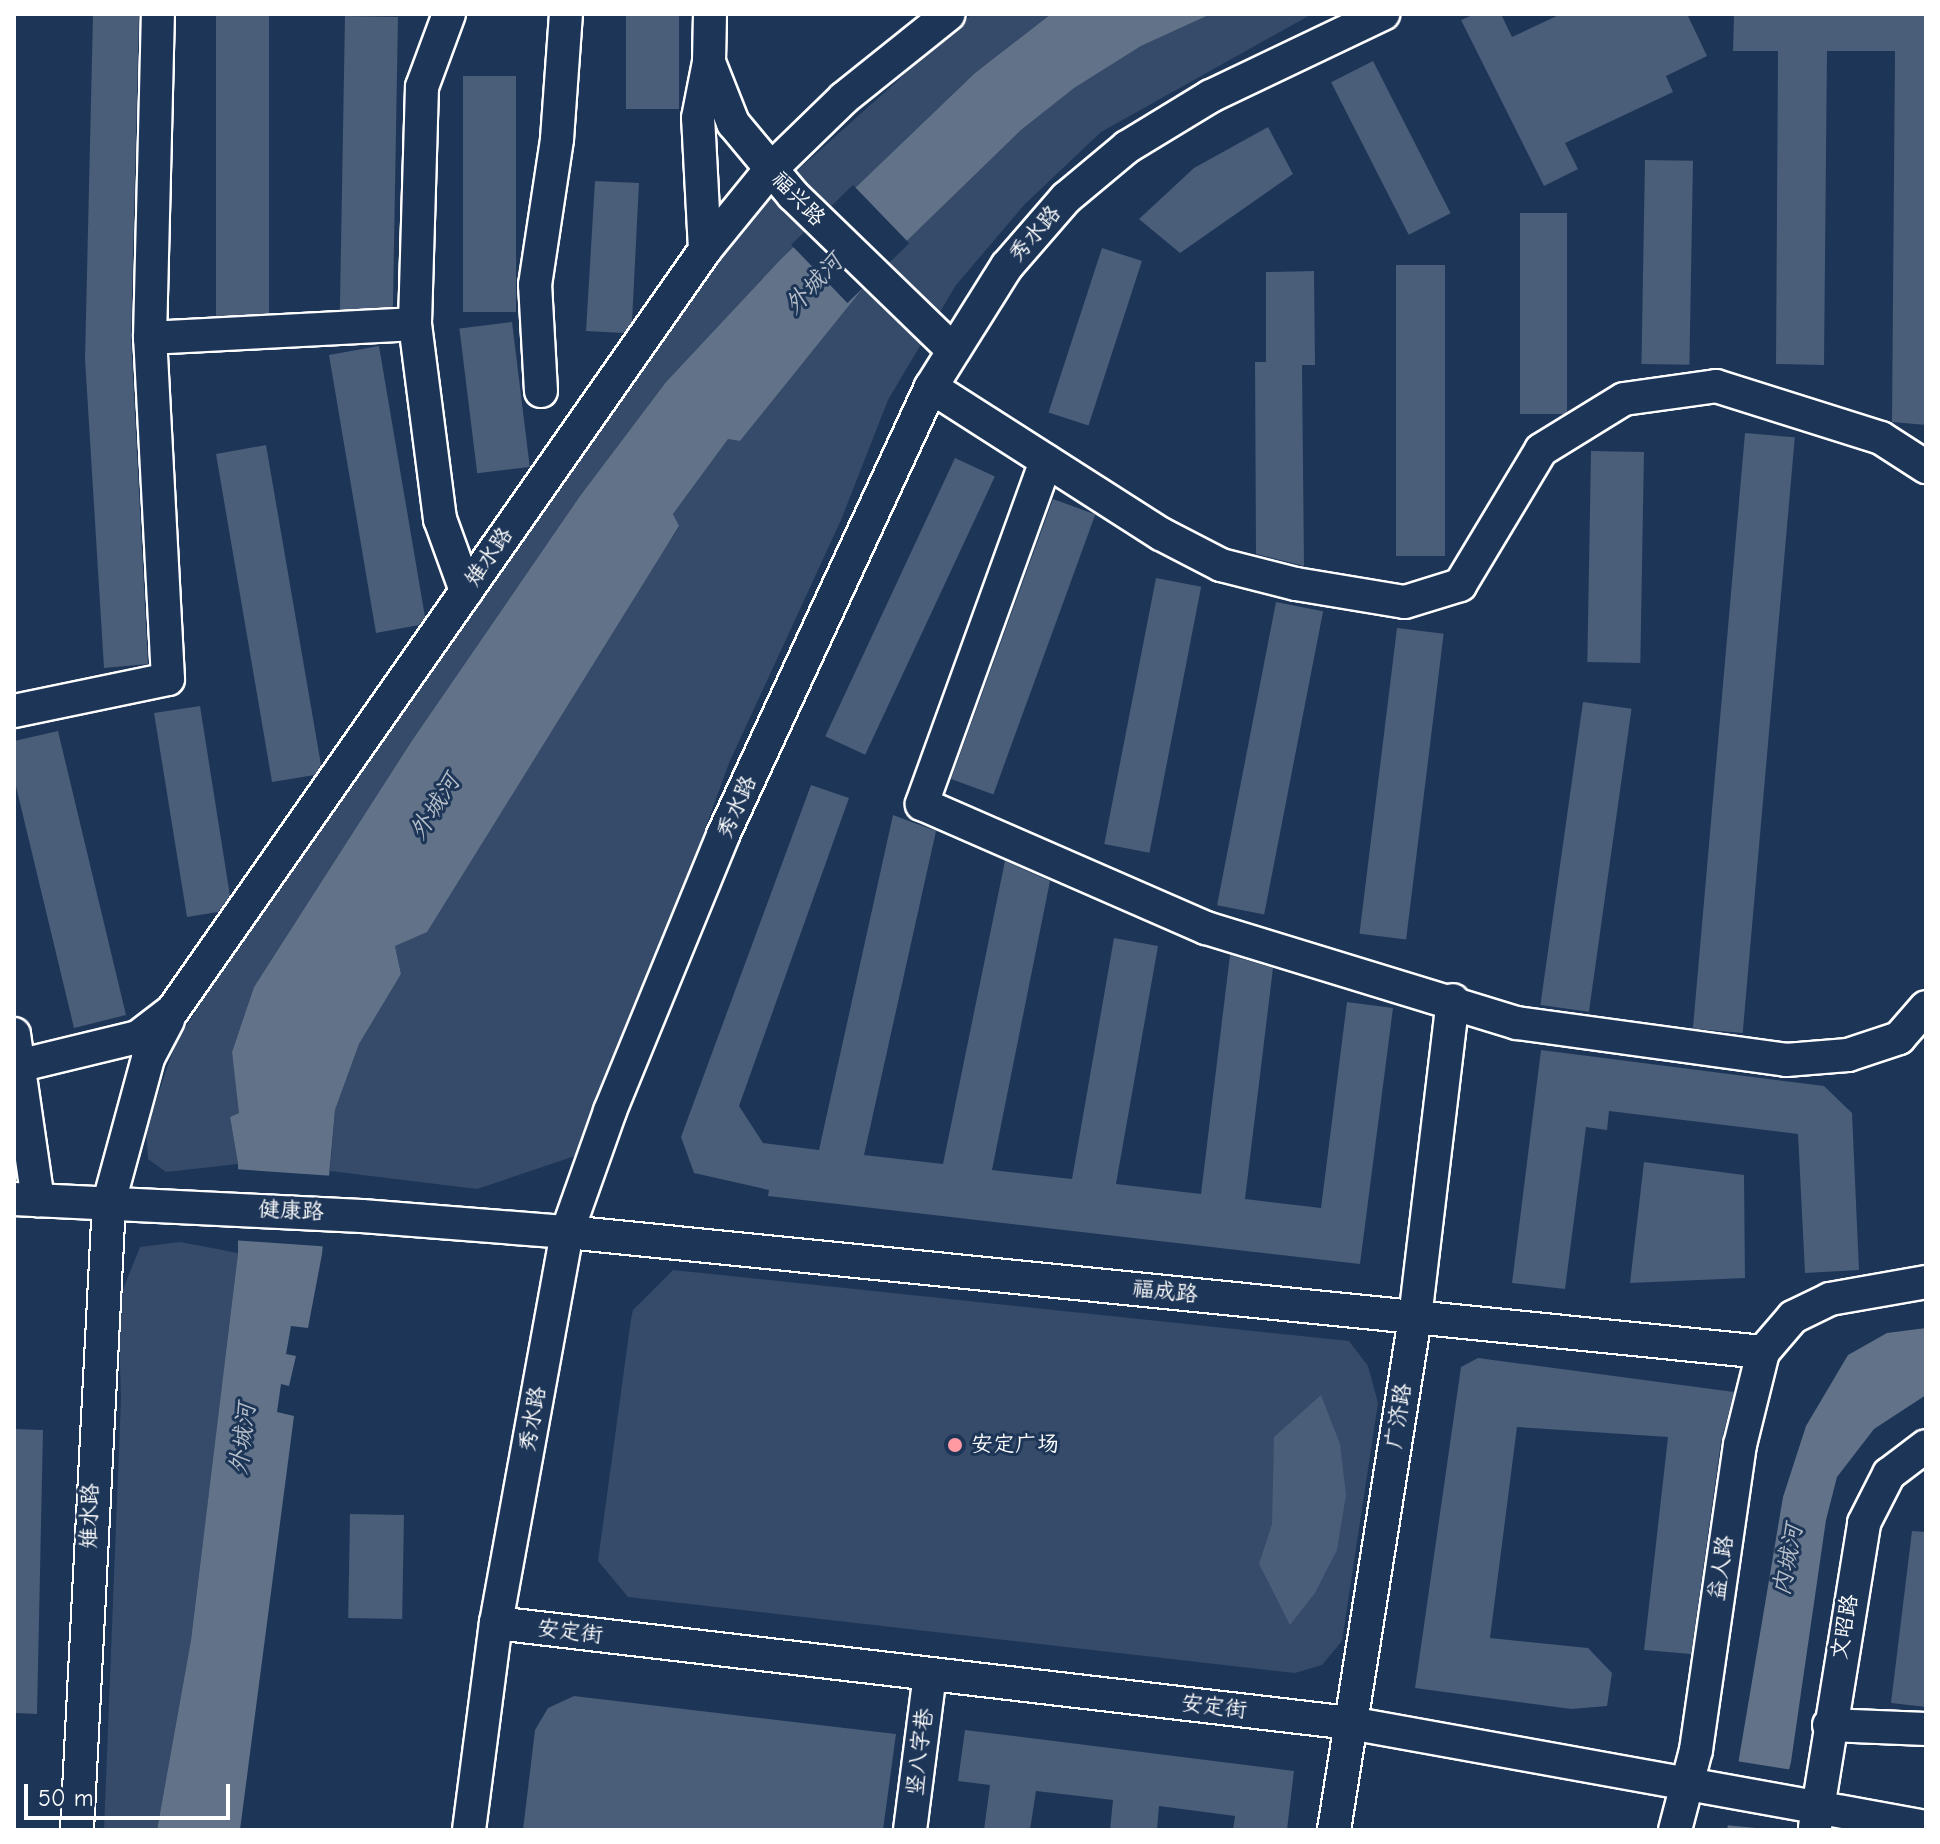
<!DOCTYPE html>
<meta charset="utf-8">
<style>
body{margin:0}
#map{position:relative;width:1940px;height:1844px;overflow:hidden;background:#1d3557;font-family:"Comic Neue","LXGW WenKai TC",sans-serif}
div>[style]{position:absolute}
.green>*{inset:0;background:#364b69}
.water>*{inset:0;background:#617289}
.pier>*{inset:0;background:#1d3557;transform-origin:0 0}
.building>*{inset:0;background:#4a5d79;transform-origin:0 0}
.roads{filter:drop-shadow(2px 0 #fff) drop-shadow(-2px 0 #fff) drop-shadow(0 2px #fff) drop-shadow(0 -2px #fff)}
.minor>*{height:32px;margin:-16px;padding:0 16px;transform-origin:16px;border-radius:16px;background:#1d3557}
.dots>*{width:22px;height:22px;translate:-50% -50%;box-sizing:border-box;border:4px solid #1d3557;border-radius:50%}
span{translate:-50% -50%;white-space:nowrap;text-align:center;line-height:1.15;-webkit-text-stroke:6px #1d3557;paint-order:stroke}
.street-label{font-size:22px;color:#fff}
.poi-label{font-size:22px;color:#fff}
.left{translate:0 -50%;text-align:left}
.water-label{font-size:24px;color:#b8c0ca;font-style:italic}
.frame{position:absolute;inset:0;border:16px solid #fff;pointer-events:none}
.scale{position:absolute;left:24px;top:1784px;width:206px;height:36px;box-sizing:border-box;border:4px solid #fff;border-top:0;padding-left:10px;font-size:24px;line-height:28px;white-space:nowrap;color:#fff;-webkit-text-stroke:6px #1d3557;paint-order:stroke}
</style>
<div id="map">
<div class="green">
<div style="clip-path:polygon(972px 14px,1051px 14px,975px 73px,781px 259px,666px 382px,580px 496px,411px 742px,254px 987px,232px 1052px,240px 1113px,230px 1117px,238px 1164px,166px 1172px,148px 1159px,146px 1129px,175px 1045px,324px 801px,752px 211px)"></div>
<div style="clip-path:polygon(1211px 14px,1312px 14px,1101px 132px,1025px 204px,956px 285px,888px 400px,841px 520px,729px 763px,671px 923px,575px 1156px,477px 1189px,330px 1171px,335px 1110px,359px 1044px,401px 974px,395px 946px,614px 625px,679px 527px,673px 514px,728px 438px,740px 441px,880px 267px,1021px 130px,1073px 88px,1141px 46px)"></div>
<div style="clip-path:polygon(180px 1242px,238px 1253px,191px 1640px,157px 1830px,104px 1830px,121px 1398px,118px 1302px,140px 1247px)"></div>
<div style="clip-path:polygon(673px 1270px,1349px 1341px,1368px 1366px,1378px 1403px,1342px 1641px,1322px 1665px,1295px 1673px,628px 1597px,598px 1561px,631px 1319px,633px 1310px)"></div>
</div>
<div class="water">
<div style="clip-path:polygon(1051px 14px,1211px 14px,1141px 46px,1074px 88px,1021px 130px,880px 267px,740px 441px,728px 439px,673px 514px,679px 526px,427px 932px,395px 946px,401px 974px,359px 1044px,335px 1110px,322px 1254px,308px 1328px,291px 1326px,286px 1354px,296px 1356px,289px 1386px,281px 1384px,277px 1412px,294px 1416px,240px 1830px,157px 1830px,191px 1640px,238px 1253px,238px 1164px,230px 1117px,239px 1113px,232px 1052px,254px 987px,411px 742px,580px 496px,666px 382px,781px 259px,975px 73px)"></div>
<div style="clip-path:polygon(1926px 1328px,1926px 1395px,1874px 1429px,1837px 1477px,1826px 1520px,1791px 1762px,1773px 1830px,1727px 1830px,1783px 1497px,1806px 1426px,1848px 1355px,1887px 1333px)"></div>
</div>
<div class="pier">
<div style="left:853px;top:185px;width:81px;height:86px;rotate:46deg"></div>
<div style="left:234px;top:1169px;width:100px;height:71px;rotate:4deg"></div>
<div style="clip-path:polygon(1736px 1761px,1793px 1770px,1778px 1830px,1724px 1825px)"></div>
</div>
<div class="building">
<div style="clip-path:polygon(93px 14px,139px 14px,131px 338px,148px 664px,104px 668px,85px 359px)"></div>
<div style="left:216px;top:14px;width:53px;height:302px"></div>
<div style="left:626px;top:14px;width:53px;height:95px"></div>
<div style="clip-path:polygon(1475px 14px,1501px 14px,1512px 37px,1561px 14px,1687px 14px,1707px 56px,1666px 76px,1673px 92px,1565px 143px,1578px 169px,1544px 186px,1461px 20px)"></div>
<div style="clip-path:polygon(1734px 14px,1926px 14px,1926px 425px,1892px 422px,1895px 51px,1827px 51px,1824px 365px,1776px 364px,1778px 51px,1733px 51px)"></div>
<div style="left:345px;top:16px;width:53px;height:293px;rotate:1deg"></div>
<div style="left:1373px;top:61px;width:171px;height:47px;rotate:63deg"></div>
<div style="left:463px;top:76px;width:53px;height:236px"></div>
<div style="clip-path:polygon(1268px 127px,1293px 174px,1180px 253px,1139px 219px,1194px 168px)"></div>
<div style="left:1645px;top:160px;width:48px;height:204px;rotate:1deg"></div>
<div style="clip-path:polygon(595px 181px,639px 183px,632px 322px,624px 333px,586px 331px)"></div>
<div style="left:1520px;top:213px;width:47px;height:201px"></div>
<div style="left:1102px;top:248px;width:42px;height:173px;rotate:18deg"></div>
<div style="left:1396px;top:265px;width:49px;height:291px"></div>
<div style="clip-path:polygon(1314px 271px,1315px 365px,1302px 365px,1304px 566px,1256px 554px,1255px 362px,1266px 362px,1266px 272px)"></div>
<div style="left:512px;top:322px;width:146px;height:53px;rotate:83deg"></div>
<div style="clip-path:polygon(379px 346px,425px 617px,419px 625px,376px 633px,329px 355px)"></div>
<div style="left:1745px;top:433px;width:50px;height:598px;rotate:5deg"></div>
<div style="clip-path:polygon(266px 445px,321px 765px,315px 775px,272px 782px,216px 454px)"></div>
<div style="left:1591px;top:451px;width:53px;height:211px;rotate:1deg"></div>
<div style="left:955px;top:458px;width:44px;height:307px;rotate:25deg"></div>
<div style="left:1053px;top:499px;width:45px;height:298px;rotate:20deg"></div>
<div style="left:1156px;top:578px;width:46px;height:271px;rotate:11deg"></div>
<div style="left:1276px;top:602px;width:48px;height:309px;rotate:11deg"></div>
<div style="left:1397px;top:628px;width:47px;height:308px;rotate:7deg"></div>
<div style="left:1583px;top:702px;width:49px;height:306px;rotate:8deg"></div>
<div style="clip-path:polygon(200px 706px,230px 896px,218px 912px,187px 917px,154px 713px)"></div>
<div style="clip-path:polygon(58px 731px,126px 1015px,74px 1028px,14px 778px,14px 741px)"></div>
<div style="clip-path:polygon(811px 785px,849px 798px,739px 1106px,763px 1143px,819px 1150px,893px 815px,936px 831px,864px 1155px,943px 1164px,1005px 861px,1050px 881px,992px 1170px,1072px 1179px,1114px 938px,1158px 946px,1116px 1184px,1201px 1194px,1230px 955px,1273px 968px,1245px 1199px,1321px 1208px,1347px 1002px,1393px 1008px,1360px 1264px,768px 1196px,769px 1190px,694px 1173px,681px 1137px)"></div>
<div style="clip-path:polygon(1541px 1050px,1824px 1086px,1852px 1113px,1859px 1270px,1805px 1273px,1798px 1134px,1609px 1111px,1607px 1130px,1586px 1127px,1565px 1289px,1512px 1283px)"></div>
<div style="clip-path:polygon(1644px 1162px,1744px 1175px,1745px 1278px,1630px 1283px)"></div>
<div style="clip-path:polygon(1478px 1358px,1734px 1392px,1721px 1442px,1691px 1654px,1644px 1650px,1668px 1437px,1517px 1427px,1490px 1638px,1588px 1648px,1612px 1673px,1607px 1706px,1571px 1709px,1415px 1688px,1461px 1367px)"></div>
<div style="clip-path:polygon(1321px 1395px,1340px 1444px,1346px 1495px,1337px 1550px,1315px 1593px,1290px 1625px,1259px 1564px,1272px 1524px,1274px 1437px)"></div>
<div style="clip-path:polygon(14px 1429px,43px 1430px,37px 1714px,14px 1713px)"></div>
<div style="left:350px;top:1514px;width:54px;height:104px;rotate:1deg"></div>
<div style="clip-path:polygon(1912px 1531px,1926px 1532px,1926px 1707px,1891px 1703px)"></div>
<div style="clip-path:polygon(574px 1696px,896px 1734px,883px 1830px,523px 1830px,535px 1730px,548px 1708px)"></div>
<div style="clip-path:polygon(965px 1730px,1294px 1771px,1287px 1830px,1233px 1830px,1235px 1816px,1159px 1806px,1157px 1830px,1110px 1830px,1113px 1800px,1036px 1791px,1030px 1830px,984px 1830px,990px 1785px,958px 1781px)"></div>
</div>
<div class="roads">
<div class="minor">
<div style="left:449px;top:14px;width:78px;rotate:110.3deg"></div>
<div style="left:422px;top:87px;width:237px;rotate:91.7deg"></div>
<div style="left:415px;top:324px;width:197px;rotate:82.7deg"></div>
<div style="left:440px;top:519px;width:77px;rotate:70.1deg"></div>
<div style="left:710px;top:14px;width:48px;rotate:91.2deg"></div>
<div style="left:709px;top:62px;width:66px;rotate:68.5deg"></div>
<div style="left:733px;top:123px;width:94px;rotate:50.2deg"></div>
<div style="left:793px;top:195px;width:220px;rotate:44.1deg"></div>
<div style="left:705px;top:250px;width:132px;rotate:-93deg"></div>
<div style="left:698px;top:118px;width:57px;rotate:-78.9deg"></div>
<div style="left:150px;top:338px;width:265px;rotate:-3deg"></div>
<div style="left:931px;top:387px;width:273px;rotate:32.6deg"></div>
<div style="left:1161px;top:534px;width:68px;rotate:27.3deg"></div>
<div style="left:1221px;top:565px;width:77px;rotate:14.2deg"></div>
<div style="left:1296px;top:584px;width:110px;rotate:9.4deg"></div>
<div style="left:1405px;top:602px;width:58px;rotate:-17.2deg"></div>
<div style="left:1460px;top:585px;width:157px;rotate:-59deg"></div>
<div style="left:1541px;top:450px;width:97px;rotate:-31.6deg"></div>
<div style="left:1624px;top:399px;width:93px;rotate:-8deg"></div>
<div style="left:1716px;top:386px;width:173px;rotate:17.5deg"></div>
<div style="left:1881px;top:438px;width:54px;rotate:32.8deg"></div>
<div style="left:541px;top:391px;width:106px;rotate:-93.2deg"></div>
<div style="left:535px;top:285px;width:148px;rotate:-81.4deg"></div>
<div style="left:557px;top:139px;width:125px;rotate:-85.9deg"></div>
<div style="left:1046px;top:461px;width:365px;rotate:109.9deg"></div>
<div style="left:922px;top:804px;width:310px;rotate:23.6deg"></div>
<div style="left:1206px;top:928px;width:325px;rotate:17deg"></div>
<div style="left:1517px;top:1023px;width:272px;rotate:7.8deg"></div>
<div style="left:1786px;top:1060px;width:62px;rotate:-4.6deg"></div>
<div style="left:1848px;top:1055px;width:54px;rotate:-18.4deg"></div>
<div style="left:1899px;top:1038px;width:41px;rotate:-48.9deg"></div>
<div style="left:14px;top:711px;width:157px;rotate:-11.7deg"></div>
<div style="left:168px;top:679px;width:341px;rotate:-93deg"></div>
<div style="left:150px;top:338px;width:324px;rotate:-88.6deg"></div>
<div style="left:14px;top:1034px;width:168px;rotate:81.8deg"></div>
<div style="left:22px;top:1065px;width:119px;rotate:-13.6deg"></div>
<div style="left:138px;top:1037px;width:44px;rotate:-37.6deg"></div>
<div style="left:173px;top:1010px;width:928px;rotate:-55.01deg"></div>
<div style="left:705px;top:250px;width:103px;rotate:-50.9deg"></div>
<div style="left:770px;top:170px;width:103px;rotate:-44.2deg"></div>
<div style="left:844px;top:98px;width:134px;rotate:-38.7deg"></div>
<div style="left:14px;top:1199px;width:348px;rotate:2.8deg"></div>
<div style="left:362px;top:1216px;width:206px;rotate:4.5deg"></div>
<div style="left:567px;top:1232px;width:1202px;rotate:5.73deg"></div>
<div style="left:496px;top:1623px;width:860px;rotate:6.68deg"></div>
<div style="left:1350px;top:1723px;width:585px;rotate:10.23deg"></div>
<div style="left:1829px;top:1725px;width:97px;rotate:2.4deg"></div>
<div style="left:1815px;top:1827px;width:308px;rotate:-80.8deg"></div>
<div style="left:1864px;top:1523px;width:55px;rotate:-63deg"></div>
<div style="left:1889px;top:1474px;width:46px;rotate:-37.1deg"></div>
<div style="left:77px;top:1830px;width:629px;rotate:-87.08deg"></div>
<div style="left:109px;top:1202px;width:149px;rotate:-74.8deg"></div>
<div style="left:148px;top:1058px;width:43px;rotate:-62.2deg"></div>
<div style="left:469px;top:1830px;width:209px;rotate:-82.6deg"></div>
<div style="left:496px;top:1623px;width:397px;rotate:-79.7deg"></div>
<div style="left:567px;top:1232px;width:128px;rotate:-70.4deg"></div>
<div style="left:610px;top:1111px;width:298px;rotate:-67.7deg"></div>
<div style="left:723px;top:835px;width:494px;rotate:-65.1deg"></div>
<div style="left:931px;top:387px;width:143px;rotate:-57.9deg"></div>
<div style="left:1007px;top:266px;width:90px;rotate:-49.1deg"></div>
<div style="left:1066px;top:198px;width:80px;rotate:-39.9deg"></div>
<div style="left:1127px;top:147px;width:98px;rotate:-31.3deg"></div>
<div style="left:1211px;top:96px;width:191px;rotate:-25.5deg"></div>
<div style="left:910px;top:1830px;width:157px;rotate:-82.7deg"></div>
<div style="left:1334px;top:1830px;width:518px;rotate:-81.01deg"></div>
<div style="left:1415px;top:1318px;width:320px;rotate:-83.2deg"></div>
<div style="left:1675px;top:1830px;width:83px;rotate:-75.3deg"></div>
<div style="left:1696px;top:1750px;width:308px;rotate:-81.8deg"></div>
<div style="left:1740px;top:1445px;width:96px;rotate:-76.1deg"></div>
<div style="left:1763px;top:1352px;width:46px;rotate:-49.4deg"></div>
<div style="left:1793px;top:1317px;width:41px;rotate:-25.9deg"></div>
<div style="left:1830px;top:1299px;width:97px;rotate:-10deg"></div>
</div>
</div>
<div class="dots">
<div style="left:955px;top:1445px;background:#ff9aa2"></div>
</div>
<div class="street-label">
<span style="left:798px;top:199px;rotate:46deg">福兴路</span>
<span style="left:1035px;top:234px;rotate:-49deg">秀水路</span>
<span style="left:489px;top:557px;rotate:-55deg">雉水路</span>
<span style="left:737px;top:807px;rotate:-66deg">秀水路</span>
<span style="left:291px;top:1211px;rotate:3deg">健康路</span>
<span style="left:1165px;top:1292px;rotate:6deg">福成路</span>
<span style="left:1399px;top:1416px;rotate:-81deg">广济路</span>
<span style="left:533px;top:1419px;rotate:-80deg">秀水路</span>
<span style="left:90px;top:1516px;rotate:-88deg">雉水路</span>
<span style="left:1721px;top:1568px;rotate:-81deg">益人路</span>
<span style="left:1845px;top:1627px;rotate:-80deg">文昭路</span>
<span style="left:570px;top:1632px;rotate:7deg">安定街</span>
<span style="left:1214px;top:1707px;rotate:7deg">安定街</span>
<span style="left:920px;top:1752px;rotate:-83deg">竖八字巷</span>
</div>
<div class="poi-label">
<span class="left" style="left:971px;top:1445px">安定广场</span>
</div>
<div class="water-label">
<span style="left:814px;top:284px;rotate:-47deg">外城河</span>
<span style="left:435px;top:807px;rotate:-58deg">外城河</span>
<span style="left:243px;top:1439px;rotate:-83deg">外城河</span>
<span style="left:1788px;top:1560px;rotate:-79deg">内城河</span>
</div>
<div class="frame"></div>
<div class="scale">50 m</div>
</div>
